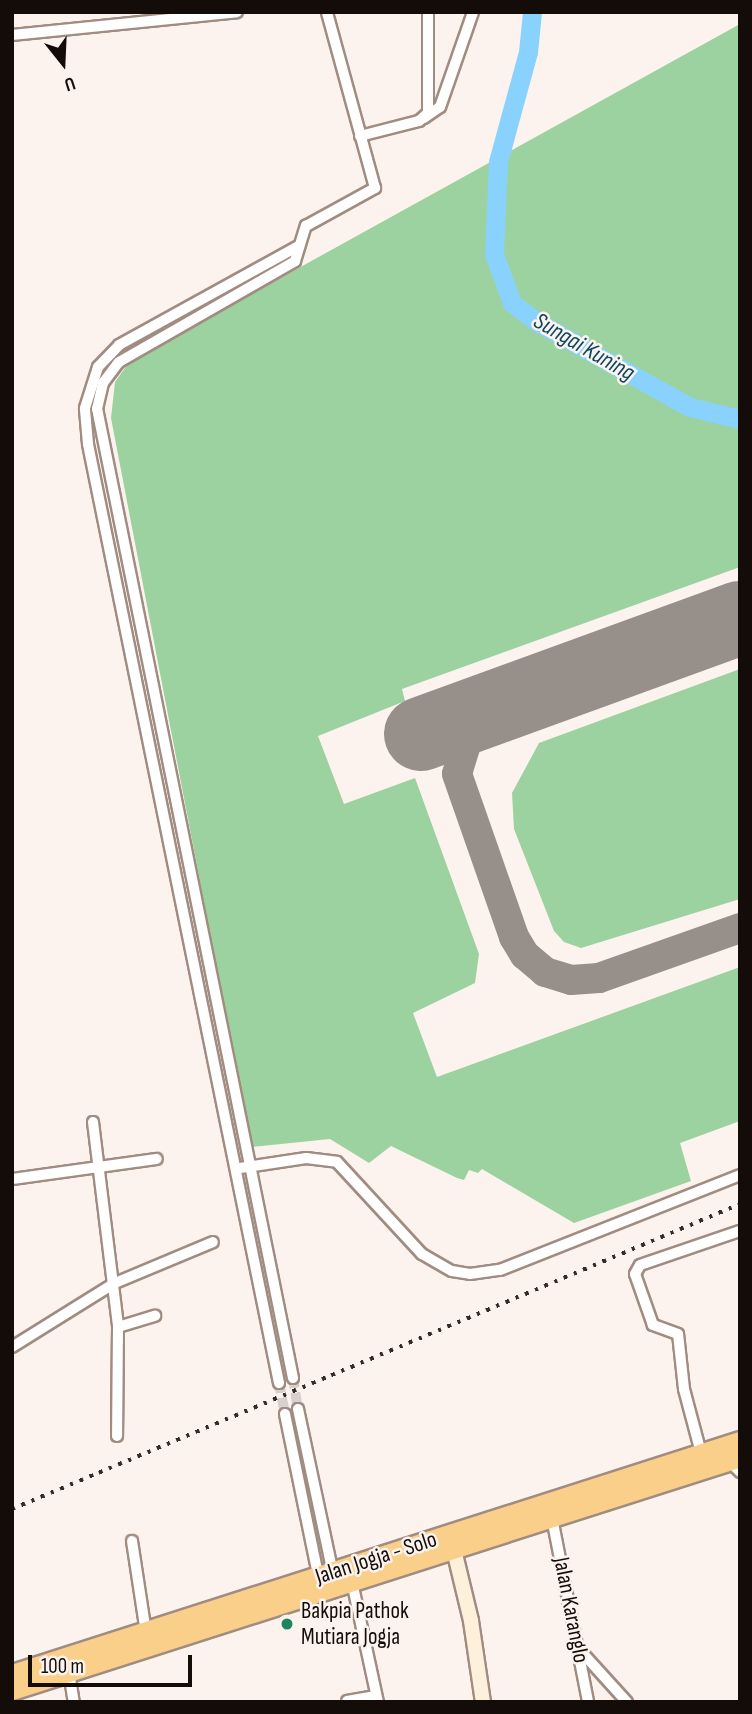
<!DOCTYPE html>
<style>
body{margin:0}
#map{position:relative;width:752px;height:1714px;overflow:hidden;background:#fcf3ee;font-family:"Sofia Sans Condensed",sans-serif}
div>[style]{position:absolute}
.green>*{inset:0;background:#9bd29f}
.river>*{height:19px;margin:-9.5px;padding:0 9.5px;transform-origin:9.5px;border-radius:9.5px;background:#89d2fe}
.taxiway>*{height:30px;margin:-15px;padding:0 15px;transform-origin:15px;border-radius:15px;background:#978f8a}
.runway>*{height:74px;margin:-37px;padding:0 37px;transform-origin:37px;border-radius:37px;background:#978f8a}
.street-tunnel>*{height:10px;margin-top:-5px;transform-origin:0;background:repeating-linear-gradient(90deg,#d9d0cc 0 10px,transparent 0 15px)}
.roads{filter:drop-shadow(2px 0 #a18c82) drop-shadow(-2px 0 #a18c82) drop-shadow(0 2px #a18c82) drop-shadow(0 -2px #a18c82)}
.street>*{height:10px;margin:-5px;padding:0 5px;transform-origin:5px;border-radius:5px;background:#fff}
.secondary>*{height:14px;margin:-7px;padding:0 7px;transform-origin:7px;border-radius:7px;background:#fef1dc}
.highway>*{height:19px;margin:-9.5px;padding:0 9.5px;transform-origin:9.5px;border-radius:9.5px;background:#facf89}
.rail>*{height:3.5px;margin-top:-1.75px;transform-origin:0;background:repeating-linear-gradient(90deg,#322b27 0 3.5px,transparent 0 10.5px)}
.dots>*{width:19px;height:19px;translate:-50% -50%;box-sizing:border-box;border:4px solid #fcf3ee;border-radius:50%}
span{translate:-50% -50%;white-space:nowrap;text-align:center;line-height:1.15;-webkit-text-stroke:5px #fcf3ee;paint-order:stroke}
.street-label{font-size:23px;color:#130c08}
.poi-label{font-size:23px;color:#130c08}
.left{translate:0 -50%;text-align:left}
.water-label{font-size:24px;color:#0c4764;font-style:italic}
.frame{position:absolute;inset:0;border:14px solid #130c08;pointer-events:none}
.north{position:absolute;left:28px;top:28px;width:70px;height:70px;-webkit-text-stroke:5px #fcf3ee;paint-order:stroke;rotate:162deg;font-size:19px;font-weight:700;line-height:28px;text-align:center;color:#130c08}
.north::after{content:'';display:block;margin:auto;width:24px;height:32px;background:#130c08;clip-path:polygon(50% 0,100% 100%,50% 72%,0 100%)}
.scale{position:absolute;left:28px;top:1655px;width:164px;height:32px;box-sizing:border-box;border:4px solid #130c08;border-top:0;padding-left:9px;font-size:21px;line-height:24px;white-space:nowrap;color:#130c08;-webkit-text-stroke:5px #fcf3ee;paint-order:stroke}
</style>
<div id="map">
<div class="green">
<div style="clip-path:polygon(740px 24px,740px 567px,402px 689px,405px 701px,318px 736px,344px 804px,415px 778px,479px 954px,475px 983px,413px 1013px,437px 1077px,740px 967px,740px 1121px,680px 1143px,691px 1181px,574px 1223px,482px 1169px,478px 1173px,469px 1170px,464px 1180px,457px 1178px,391px 1146px,369px 1163px,330px 1139px,251px 1147px,111px 418px,115px 382px,127px 365px,145px 353px)"></div>
<div style="clip-path:polygon(740px 669px,740px 899px,581px 948px,564px 942px,554px 931px,514px 829px,512px 793px,539px 743px)"></div>
</div>
<div class="river">
<div style="left:532px;top:12px;width:40px;rotate:95.7deg"></div>
<div style="left:528px;top:52px;width:114px;rotate:105.3deg"></div>
<div style="left:498px;top:162px;width:92px;rotate:92.5deg"></div>
<div style="left:494px;top:254px;width:52px;rotate:69.8deg"></div>
<div style="left:512px;top:303px;width:31px;rotate:37deg"></div>
<div style="left:537px;top:322px;width:175px;rotate:29.1deg"></div>
<div style="left:690px;top:407px;width:51px;rotate:13.5deg"></div>
</div>
<div class="taxiway">
<div style="left:514px;top:701px;width:37px;rotate:149deg"></div>
<div style="left:482px;top:720px;width:26px;rotate:126deg"></div>
<div style="left:467px;top:741px;width:34px;rotate:107deg"></div>
<div style="left:457px;top:774px;width:173px;rotate:70.7deg"></div>
<div style="left:514px;top:937px;width:21px;rotate:59deg"></div>
<div style="left:525px;top:955px;width:26px;rotate:40deg"></div>
<div style="left:545px;top:972px;width:27px;rotate:17deg"></div>
<div style="left:571px;top:980px;width:28px;rotate:-4deg"></div>
<div style="left:599px;top:978px;width:150px;rotate:-19.5deg"></div>
</div>
<div class="runway">
<div style="left:421px;top:734px;width:339px;rotate:-20deg"></div>
</div>
<div class="street-tunnel">
<div style="left:293px;top:1378px;width:31px;rotate:81deg"></div>
<div style="left:279px;top:1383px;width:32px;rotate:79deg"></div>
</div>
<div class="roads">
<div class="street">
<div style="left:12px;top:35px;width:226px;rotate:-5.8deg"></div>
<div style="left:424px;top:118px;width:19px;rotate:-35deg"></div>
<div style="left:440px;top:107px;width:101px;rotate:-70.8deg"></div>
<div style="left:360px;top:136px;width:61px;rotate:-14.3deg"></div>
<div style="left:419px;top:121px;width:12px;rotate:-42deg"></div>
<div style="left:428px;top:113px;width:101px;rotate:-90deg"></div>
<div style="left:93px;top:1122px;width:207px;rotate:83deg"></div>
<div style="left:118px;top:1327px;width:109px;rotate:90.5deg"></div>
<div style="left:240px;top:1168px;width:67px;rotate:-8.6deg"></div>
<div style="left:306px;top:1158px;width:31px;rotate:7deg"></div>
<div style="left:337px;top:1162px;width:125px;rotate:47.3deg"></div>
<div style="left:422px;top:1254px;width:34px;rotate:30deg"></div>
<div style="left:452px;top:1271px;width:18px;rotate:9deg"></div>
<div style="left:470px;top:1274px;width:30px;rotate:-8deg"></div>
<div style="left:500px;top:1270px;width:258px;rotate:-21.6deg"></div>
<div style="left:12px;top:1179px;width:146px;rotate:-7.9deg"></div>
<div style="left:118px;top:1327px;width:39px;rotate:-17deg"></div>
<div style="left:12px;top:1347px;width:121px;rotate:-31.9deg"></div>
<div style="left:115px;top:1283px;width:106px;rotate:-22.7deg"></div>
<div style="left:293px;top:1378px;width:989px;rotate:-101.43deg"></div>
<div style="left:97px;top:409px;width:27px;rotate:-77deg"></div>
<div style="left:103px;top:383px;width:26px;rotate:-53deg"></div>
<div style="left:119px;top:362px;width:203px;rotate:-29.8deg"></div>
<div style="left:295px;top:261px;width:37px;rotate:-73deg"></div>
<div style="left:306px;top:226px;width:79px;rotate:-28.8deg"></div>
<div style="left:375px;top:188px;width:182px;rotate:-105.3deg"></div>
<div style="left:279px;top:1383px;width:958px;rotate:-101.5deg"></div>
<div style="left:88px;top:444px;width:36px;rotate:-95deg"></div>
<div style="left:85px;top:408px;width:43px;rotate:-72.4deg"></div>
<div style="left:98px;top:367px;width:30px;rotate:-46deg"></div>
<div style="left:119px;top:345px;width:205px;rotate:-28.9deg"></div>
<div style="left:298px;top:1409px;width:169px;rotate:78deg"></div>
<div style="left:285px;top:1414px;width:168px;rotate:78.4deg"></div>
<div style="left:701px;top:1453px;width:66px;rotate:-104.9deg"></div>
<div style="left:684px;top:1389px;width:55px;rotate:-96.2deg"></div>
<div style="left:678px;top:1334px;width:27px;rotate:-160deg"></div>
<div style="left:653px;top:1325px;width:54px;rotate:-109.4deg"></div>
<div style="left:635px;top:1274px;width:10px;rotate:-61deg"></div>
<div style="left:640px;top:1265px;width:106px;rotate:-18.8deg"></div>
<div style="left:729px;top:1461px;width:16px;rotate:45deg"></div>
<div style="left:552px;top:1518px;width:187px;rotate:78.9deg"></div>
<div style="left:132px;top:1541px;width:92px;rotate:81.3deg"></div>
<div style="left:352px;top:1582px;width:123px;rotate:77.8deg"></div>
<div style="left:578px;top:1648px;width:73px;rotate:47.8deg"></div>
<div style="left:69px;top:1672px;width:30px;rotate:81deg"></div>
<div style="left:347px;top:1701px;width:29px;rotate:-10deg"></div>
</div>
<div class="secondary">
<div style="left:454px;top:1550px;width:73px;rotate:76.5deg"></div>
<div style="left:471px;top:1621px;width:82px;rotate:81.6deg"></div>
</div>
<div class="highway">
<div style="left:12px;top:1674px;width:764px;rotate:-17.75deg"></div>
<div style="left:12px;top:1690px;width:764px;rotate:-17.75deg"></div>
</div>
</div>
<div class="rail">
<div style="left:12px;top:1509px;width:789px;rotate:-22.73deg"></div>
</div>
<div class="dots">
<div style="left:287px;top:1624px;background:#1e8560"></div>
</div>
<div class="street-label">
<span style="left:376px;top:1558px;rotate:-18deg">Jalan Jogja - Solo</span>
<span style="left:571px;top:1610px;rotate:79deg">Jalan Karanglo</span>
</div>
<div class="poi-label">
<span class="left" style="left:301px;top:1624px">Bakpia Pathok<br>Mutiara Jogja</span>
</div>
<div class="water-label">
<span style="left:584px;top:347px;rotate:30deg">Sungai Kuning</span>
</div>
<div class="frame"></div>
<div class="north">U</div>
<div class="scale">100 m</div>
</div>
